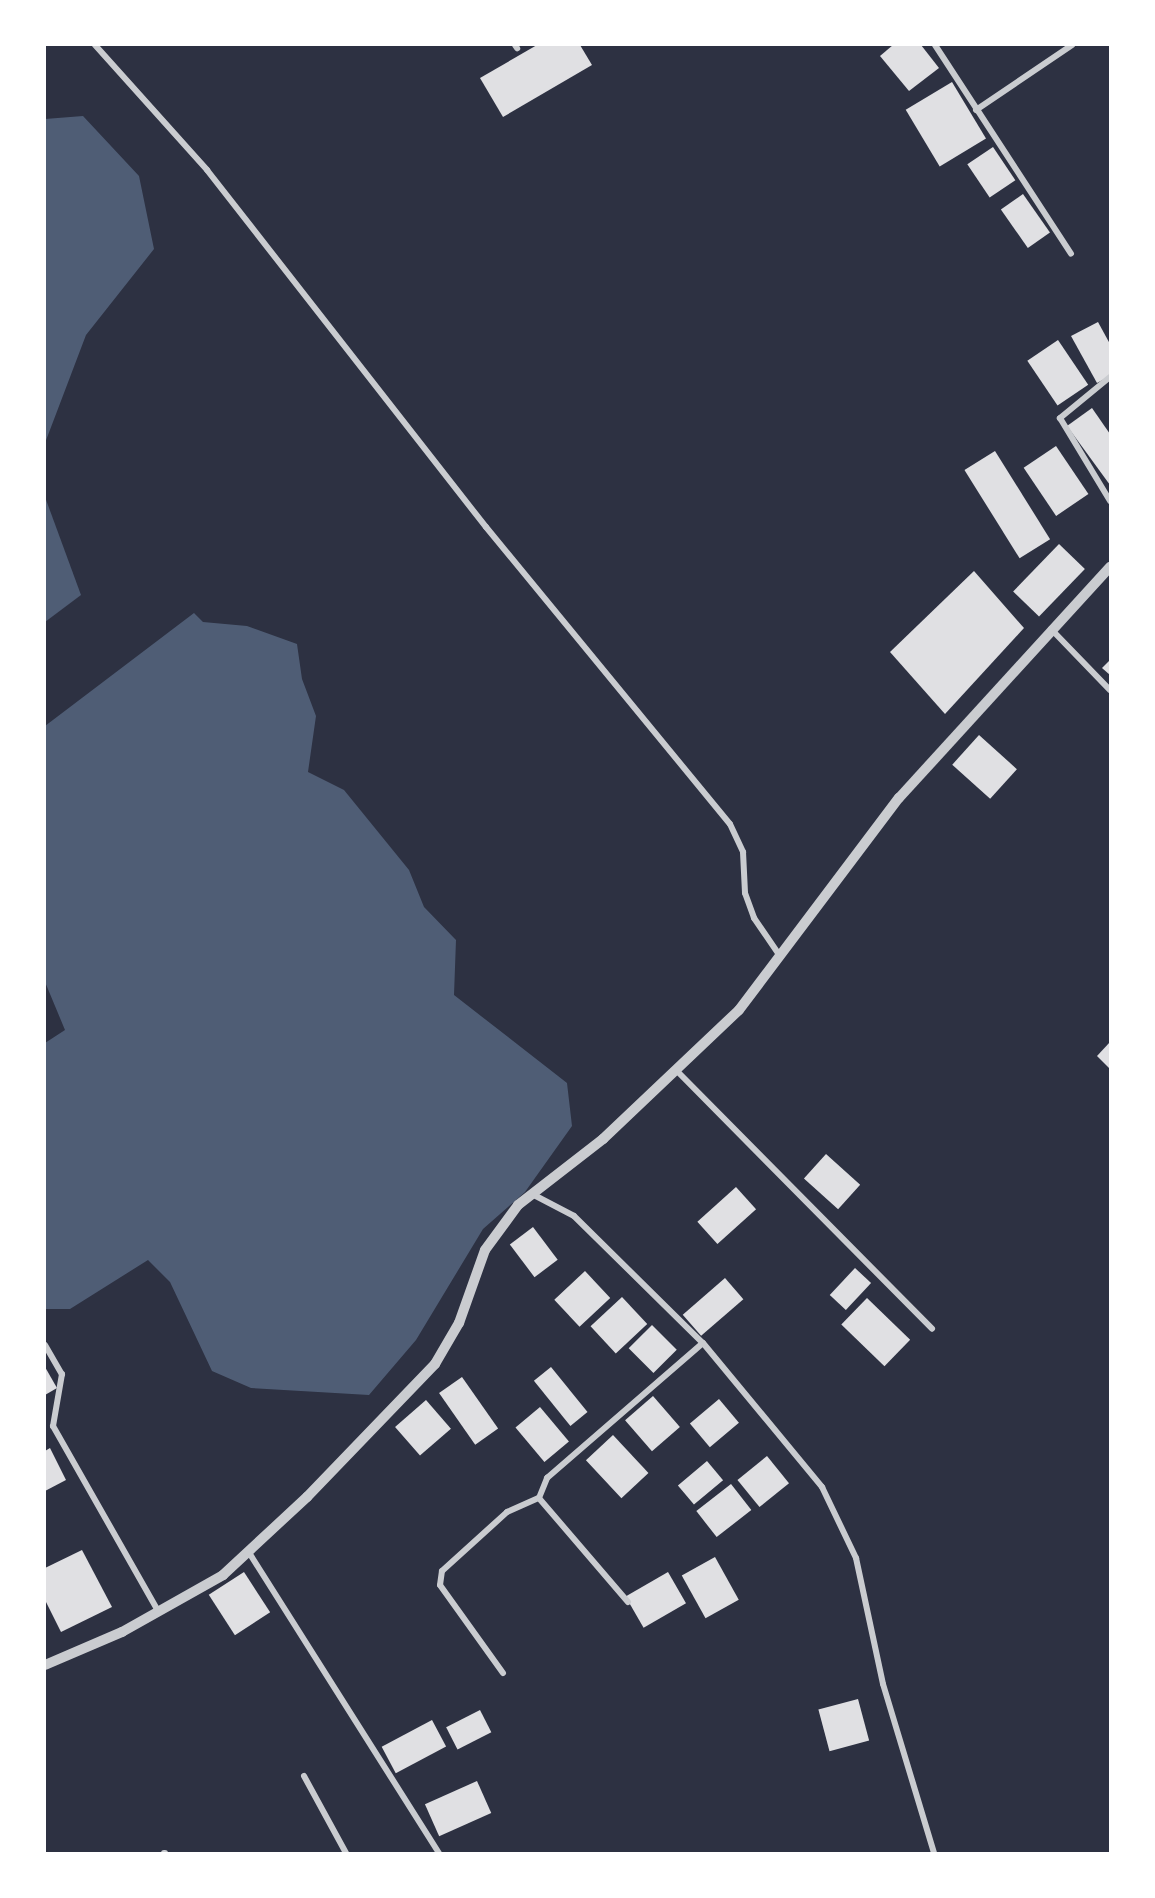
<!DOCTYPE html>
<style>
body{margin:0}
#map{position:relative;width:1155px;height:1898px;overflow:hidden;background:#2d3142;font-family:"Fira Sans",sans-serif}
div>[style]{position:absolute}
.water>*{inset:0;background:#4f5d75}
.building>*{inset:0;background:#e0e0e3;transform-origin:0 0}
.minor>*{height:6px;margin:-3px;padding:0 3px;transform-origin:3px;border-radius:3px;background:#caccd0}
.tertiary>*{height:10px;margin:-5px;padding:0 5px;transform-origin:5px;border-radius:5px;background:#caccd0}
span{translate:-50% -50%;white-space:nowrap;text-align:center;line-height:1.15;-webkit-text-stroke:4.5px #fff;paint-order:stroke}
.frame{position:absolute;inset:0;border:46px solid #fff;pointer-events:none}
</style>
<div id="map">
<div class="water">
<div style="clip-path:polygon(83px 116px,139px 176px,154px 249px,86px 335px,45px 443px,45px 119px)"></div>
<div style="clip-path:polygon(45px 497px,81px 595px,45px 622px)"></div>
<div style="clip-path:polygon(194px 613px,203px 622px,247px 626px,297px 644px,302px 679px,316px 716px,308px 772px,344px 790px,409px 870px,424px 907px,456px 940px,454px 995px,567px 1083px,572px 1126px,525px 1192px,483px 1229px,416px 1340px,369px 1395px,251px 1388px,212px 1371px,170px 1282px,148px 1260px,70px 1309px,45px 1309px,45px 1043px,65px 1030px,45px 982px,45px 726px)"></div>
</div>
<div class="building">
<div style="clip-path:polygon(537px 45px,580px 45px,592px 65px,503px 117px,480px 78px)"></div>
<div style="clip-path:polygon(893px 45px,921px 45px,939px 68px,909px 91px,880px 56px)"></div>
<div style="left:952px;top:82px;width:66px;height:54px;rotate:59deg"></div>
<div style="left:993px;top:147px;width:40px;height:31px;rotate:56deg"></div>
<div style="left:1023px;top:194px;width:47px;height:27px;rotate:55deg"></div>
<div style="clip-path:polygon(1098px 322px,1110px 344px,1110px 376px,1097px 383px,1071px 336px)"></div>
<div style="left:1058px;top:340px;width:54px;height:37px;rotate:56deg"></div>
<div style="clip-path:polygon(1092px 408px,1110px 434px,1110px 485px,1067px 426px)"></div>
<div style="left:1056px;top:446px;width:58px;height:39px;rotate:56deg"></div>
<div style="left:995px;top:451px;width:104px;height:36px;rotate:58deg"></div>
<div style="left:1059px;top:544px;width:36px;height:66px;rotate:44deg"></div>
<div style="clip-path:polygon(974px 571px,1024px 628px,945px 714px,890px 652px)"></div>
<div style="clip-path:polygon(1110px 660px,1110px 675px,1102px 668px)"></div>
<div style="left:979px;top:735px;width:51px;height:40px;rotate:42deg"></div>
<div style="clip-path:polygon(1110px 1042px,1110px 1069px,1097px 1056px)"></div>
<div style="left:826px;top:1154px;width:46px;height:33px;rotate:42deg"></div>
<div style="left:736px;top:1187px;width:30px;height:52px;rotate:48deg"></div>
<div style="left:533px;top:1227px;width:41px;height:29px;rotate:53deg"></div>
<div style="left:855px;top:1268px;width:22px;height:37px;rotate:43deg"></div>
<div style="left:585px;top:1271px;width:37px;height:42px;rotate:47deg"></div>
<div style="left:725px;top:1278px;width:28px;height:56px;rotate:49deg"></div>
<div style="left:622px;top:1297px;width:37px;height:43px;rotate:47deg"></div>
<div style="left:867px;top:1298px;width:60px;height:37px;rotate:44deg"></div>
<div style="left:652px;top:1325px;width:35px;height:33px;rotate:45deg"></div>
<div style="clip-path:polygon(45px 1367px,57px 1388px,45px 1395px)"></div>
<div style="left:551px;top:1367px;width:58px;height:22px;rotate:51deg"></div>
<div style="left:462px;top:1377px;width:63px;height:28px;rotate:55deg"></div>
<div style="left:653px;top:1396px;width:41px;height:37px;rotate:49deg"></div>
<div style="left:719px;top:1399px;width:31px;height:38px;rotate:50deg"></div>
<div style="left:426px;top:1400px;width:38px;height:41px;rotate:49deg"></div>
<div style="left:540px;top:1407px;width:45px;height:32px;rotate:50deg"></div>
<div style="left:613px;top:1435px;width:52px;height:37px;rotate:47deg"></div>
<div style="clip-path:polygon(50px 1448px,66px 1480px,45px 1491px,45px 1451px)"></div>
<div style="left:767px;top:1456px;width:35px;height:38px;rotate:51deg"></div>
<div style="left:707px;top:1461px;width:25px;height:38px;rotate:50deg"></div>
<div style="left:731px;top:1484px;width:33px;height:44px;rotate:52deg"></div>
<div style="clip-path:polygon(82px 1550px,112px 1607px,61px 1632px,45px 1600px,45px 1568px)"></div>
<div style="left:715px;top:1557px;width:49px;height:38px;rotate:61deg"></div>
<div style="left:244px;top:1572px;width:48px;height:42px;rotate:57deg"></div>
<div style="left:668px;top:1572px;width:36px;height:49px;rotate:60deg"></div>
<div style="left:858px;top:1699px;width:43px;height:41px;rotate:75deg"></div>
<div style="left:480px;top:1710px;width:25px;height:38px;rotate:63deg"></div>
<div style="left:432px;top:1720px;width:30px;height:57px;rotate:62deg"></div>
<div style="left:477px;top:1781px;width:35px;height:57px;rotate:66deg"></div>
</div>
<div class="minor">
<div style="left:95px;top:45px;width:168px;rotate:48.1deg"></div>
<div style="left:207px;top:170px;width:453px;rotate:52deg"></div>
<div style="left:486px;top:527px;width:384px;rotate:50.6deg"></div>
<div style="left:730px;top:824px;width:31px;rotate:65deg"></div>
<div style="left:743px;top:852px;width:41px;rotate:87.2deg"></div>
<div style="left:745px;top:893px;width:27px;rotate:70deg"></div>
<div style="left:754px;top:918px;width:46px;rotate:55.6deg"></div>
<div style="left:515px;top:45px;width:4px;rotate:56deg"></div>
<div style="left:935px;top:45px;width:249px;rotate:56.9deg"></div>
<div style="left:976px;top:110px;width:116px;rotate:-34.1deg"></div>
<div style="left:1110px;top:377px;width:65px;rotate:140.6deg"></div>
<div style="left:1060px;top:418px;width:97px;rotate:58.9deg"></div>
<div style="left:1051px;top:629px;width:85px;rotate:46deg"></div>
<div style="left:676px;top:1070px;width:364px;rotate:45.3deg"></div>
<div style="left:532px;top:1194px;width:47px;rotate:27.6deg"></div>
<div style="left:574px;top:1216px;width:181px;rotate:44.6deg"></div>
<div style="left:703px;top:1343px;width:187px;rotate:50.4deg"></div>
<div style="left:822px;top:1487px;width:79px;rotate:64.4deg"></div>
<div style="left:856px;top:1558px;width:129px;rotate:77.9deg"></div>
<div style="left:883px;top:1684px;width:177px;rotate:73.2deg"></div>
<div style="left:45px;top:1345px;width:34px;rotate:60deg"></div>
<div style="left:62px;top:1374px;width:53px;rotate:99.8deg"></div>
<div style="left:53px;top:1426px;width:213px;rotate:60.4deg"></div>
<div style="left:248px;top:1551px;width:357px;rotate:57.7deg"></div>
<div style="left:628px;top:1602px;width:137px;rotate:-130.6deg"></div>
<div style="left:539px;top:1498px;width:22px;rotate:-68deg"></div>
<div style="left:547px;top:1478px;width:206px;rotate:-40.9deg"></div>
<div style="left:503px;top:1673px;width:108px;rotate:-125.6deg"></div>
<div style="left:440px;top:1585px;width:14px;rotate:-82deg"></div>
<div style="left:442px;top:1571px;width:88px;rotate:-42.2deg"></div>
<div style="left:507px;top:1512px;width:35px;rotate:-24deg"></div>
<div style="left:304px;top:1776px;width:88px;rotate:61.4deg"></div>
<div style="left:164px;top:1853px;width:1px"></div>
</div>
<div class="tertiary">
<div style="left:45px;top:1665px;width:84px;rotate:-23.2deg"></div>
<div style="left:122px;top:1632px;width:116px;rotate:-29.4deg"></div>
<div style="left:223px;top:1575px;width:115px;rotate:-42.9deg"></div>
<div style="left:307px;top:1497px;width:185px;rotate:-46.1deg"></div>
<div style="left:435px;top:1364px;width:48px;rotate:-59.7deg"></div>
<div style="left:459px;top:1323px;width:77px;rotate:-70.4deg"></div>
<div style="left:485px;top:1250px;width:56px;rotate:-53.7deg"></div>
<div style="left:518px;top:1205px;width:108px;rotate:-37.8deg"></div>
<div style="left:603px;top:1139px;width:187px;rotate:-43.5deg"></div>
<div style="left:739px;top:1010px;width:266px;rotate:-53deg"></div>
<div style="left:899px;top:798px;width:313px;rotate:-47.6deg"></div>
</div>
<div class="frame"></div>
</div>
